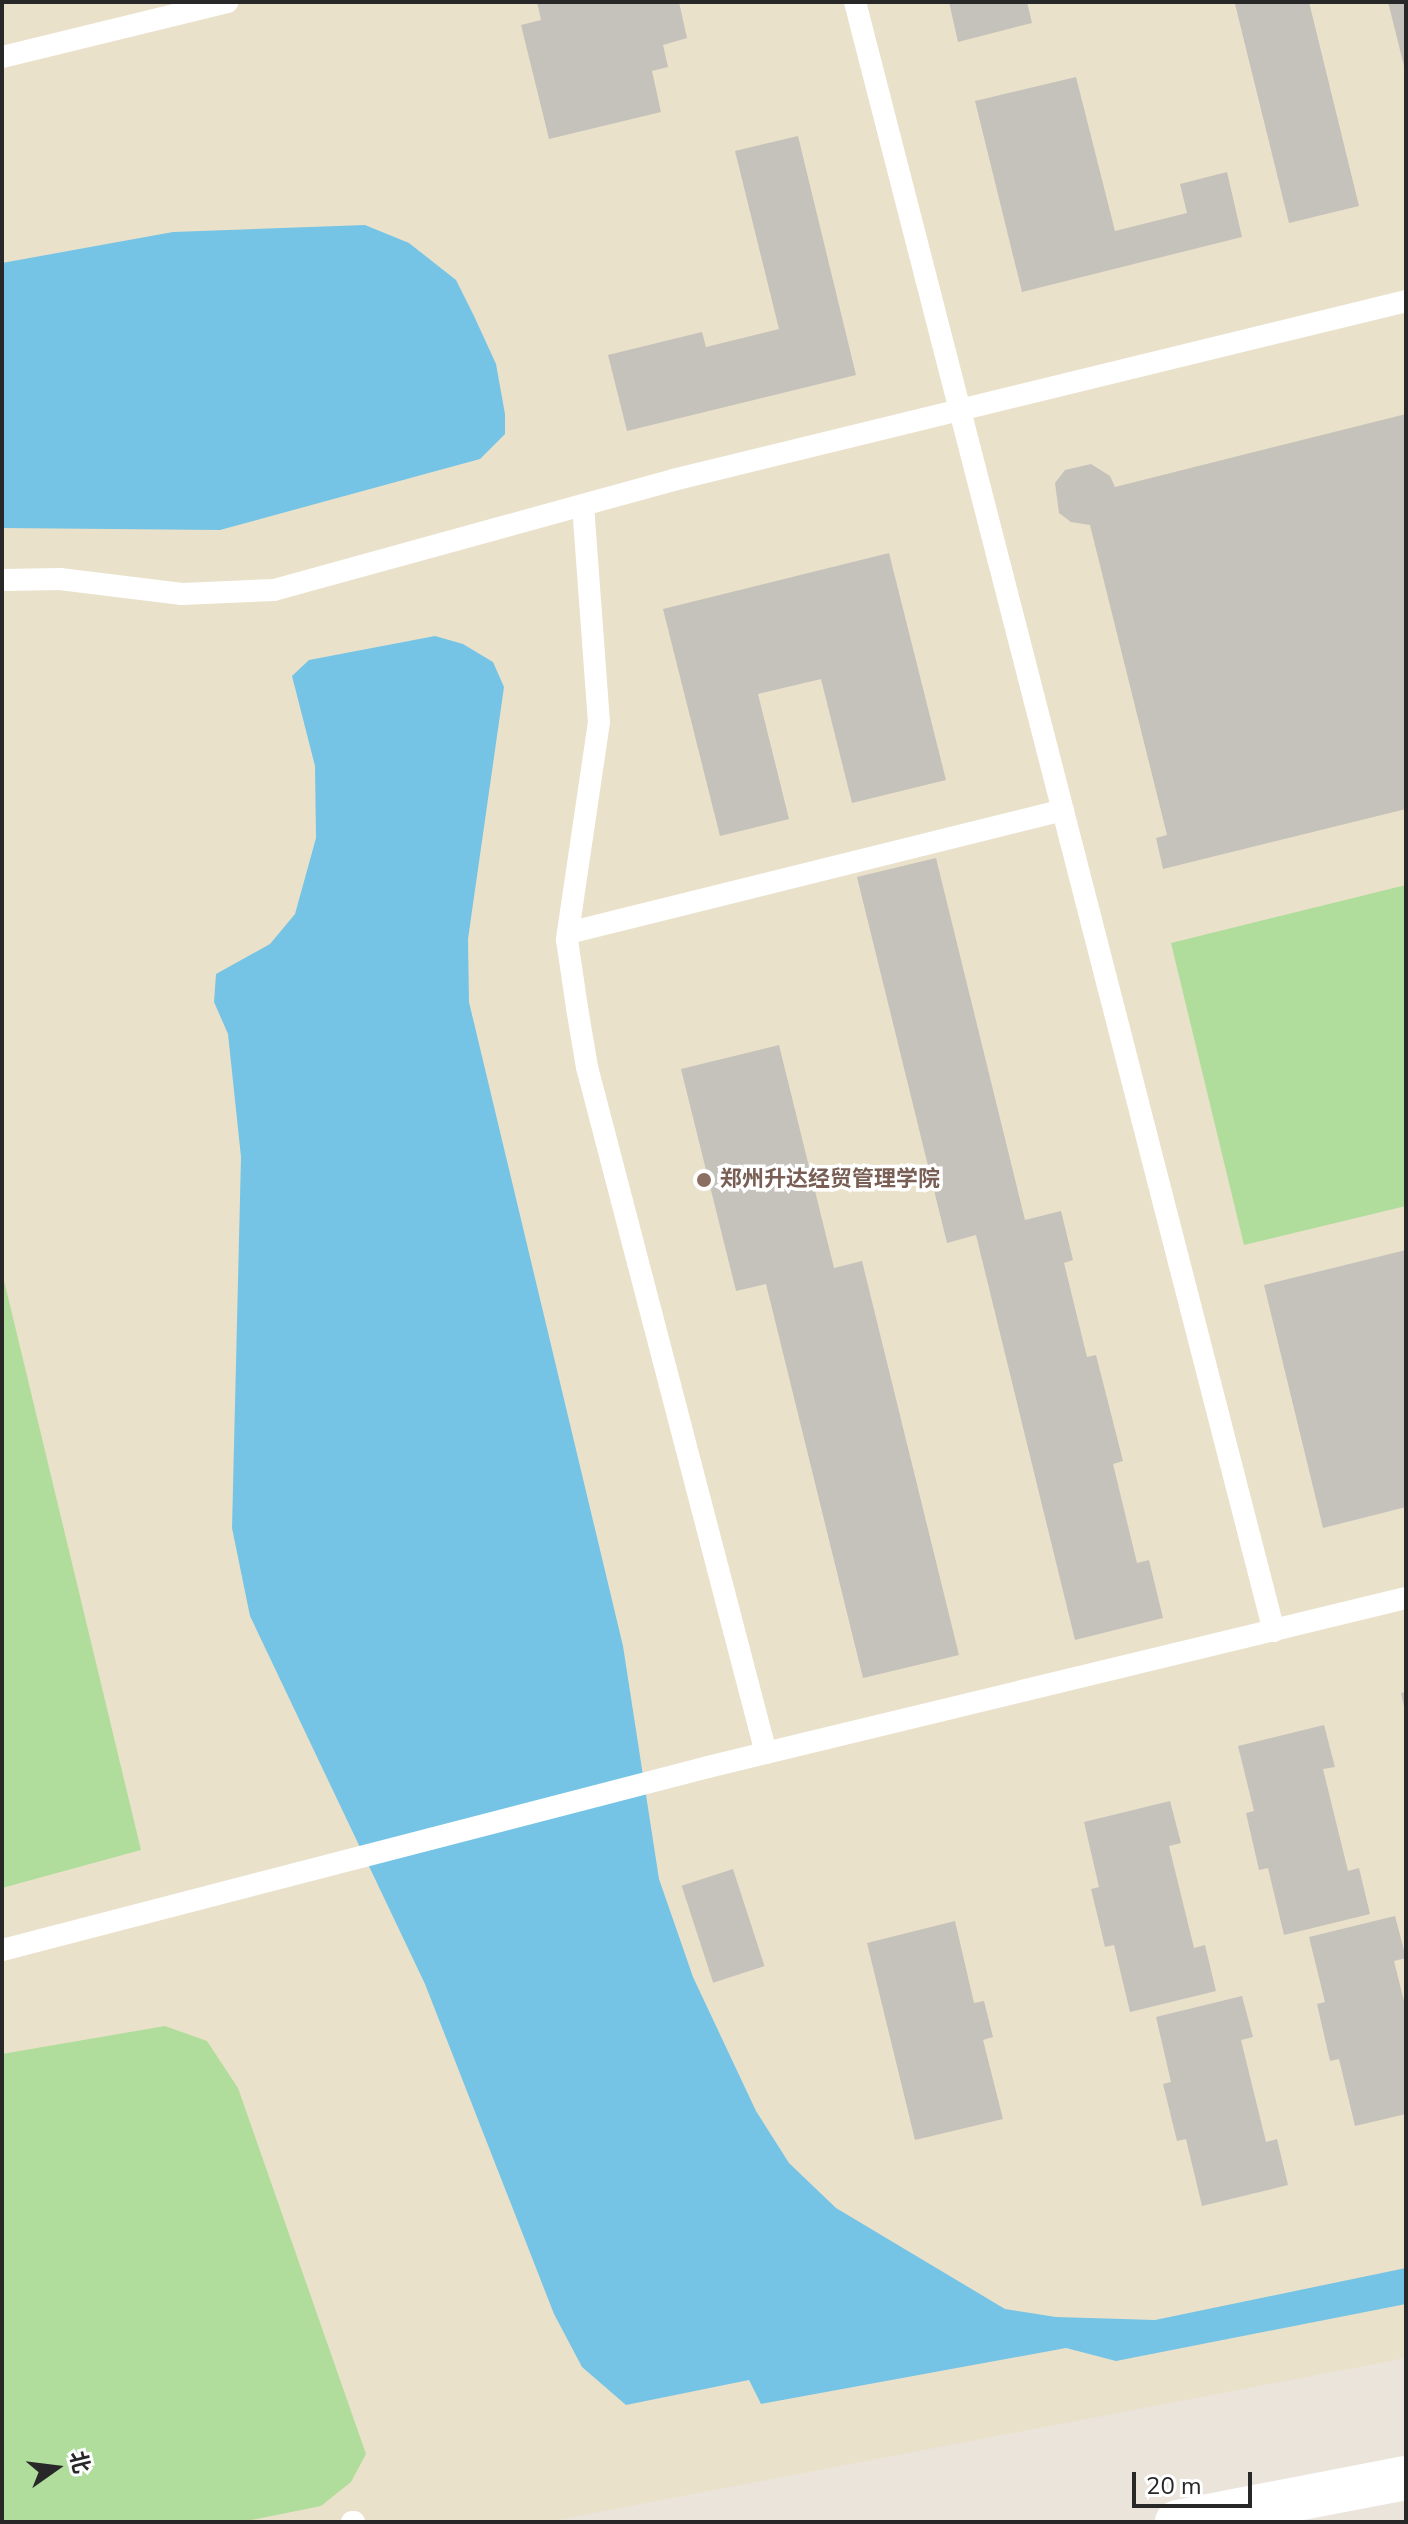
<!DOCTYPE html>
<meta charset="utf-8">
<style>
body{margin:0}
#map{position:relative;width:1408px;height:2524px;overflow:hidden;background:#eae4db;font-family:"Nunito Sans","Noto Sans SC",sans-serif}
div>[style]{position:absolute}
.education>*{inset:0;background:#eae1cb}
.green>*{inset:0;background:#b0dd9b}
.water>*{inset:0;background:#75c4e5}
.building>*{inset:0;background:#c5c1bb;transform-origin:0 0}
.lane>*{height:22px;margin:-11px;padding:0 11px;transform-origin:11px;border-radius:11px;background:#fff}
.secondary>*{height:44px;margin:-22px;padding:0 22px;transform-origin:22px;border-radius:22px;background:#fff}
.dots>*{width:22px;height:22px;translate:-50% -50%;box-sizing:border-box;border:4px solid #fff;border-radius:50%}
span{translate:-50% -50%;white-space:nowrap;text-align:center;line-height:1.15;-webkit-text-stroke:7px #fff;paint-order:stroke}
.education-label{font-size:22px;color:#785e54;font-weight:700}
.left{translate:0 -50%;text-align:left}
.frame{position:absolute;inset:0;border:4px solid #282828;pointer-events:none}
.north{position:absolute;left:16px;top:2428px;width:80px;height:80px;-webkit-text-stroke:6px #fff;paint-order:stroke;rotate:76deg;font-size:22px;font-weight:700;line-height:32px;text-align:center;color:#282828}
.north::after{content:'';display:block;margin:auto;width:28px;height:36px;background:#282828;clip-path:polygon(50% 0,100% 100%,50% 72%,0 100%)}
.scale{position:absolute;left:1132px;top:2472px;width:120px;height:36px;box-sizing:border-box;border:4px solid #282828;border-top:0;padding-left:10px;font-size:24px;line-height:28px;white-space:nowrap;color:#282828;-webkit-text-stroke:6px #fff;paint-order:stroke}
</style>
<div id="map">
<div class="education">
<div style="clip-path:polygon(2px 2px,1406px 2px,1406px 2358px,547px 2522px,2px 2522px)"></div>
</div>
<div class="green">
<div style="clip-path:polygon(1406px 885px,1406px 1206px,1244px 1245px,1171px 943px)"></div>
<div style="clip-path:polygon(2px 1272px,141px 1850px,2px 1888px)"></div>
<div style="clip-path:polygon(165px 2026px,207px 2041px,238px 2088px,366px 2454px,351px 2482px,321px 2506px,241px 2522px,2px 2522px,2px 2054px)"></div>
</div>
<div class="water">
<div style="clip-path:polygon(365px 225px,409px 243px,456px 280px,474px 316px,496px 364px,505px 414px,505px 434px,480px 459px,220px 530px,2px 528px,2px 263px,173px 232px)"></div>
<div style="clip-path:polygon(435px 636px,463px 644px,493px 662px,504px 687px,468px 939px,469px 1002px,623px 1646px,659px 1879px,693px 1977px,756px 2111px,789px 2163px,836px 2208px,1005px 2309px,1056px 2317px,1155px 2320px,1406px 2268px,1406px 2304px,1116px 2361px,1066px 2348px,761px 2404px,749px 2380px,626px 2405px,582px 2367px,554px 2314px,425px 1984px,250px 1616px,232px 1528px,241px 1157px,228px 1034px,214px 1002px,216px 974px,270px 944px,295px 914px,316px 838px,315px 766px,292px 676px,309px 660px)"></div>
</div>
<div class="building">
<div style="clip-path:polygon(537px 2px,679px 2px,687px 38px,663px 45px,668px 67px,652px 71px,661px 112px,549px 139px,521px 25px,541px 20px)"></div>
<div style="clip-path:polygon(949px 2px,1027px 2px,1032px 23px,958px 42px)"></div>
<div style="clip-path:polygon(1245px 2px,1309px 2px,1359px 206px,1289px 223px,1235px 4px)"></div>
<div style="clip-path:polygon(1388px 2px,1406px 2px,1406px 70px,1405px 70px)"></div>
<div style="clip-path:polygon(1076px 77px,1115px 231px,1187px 213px,1180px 184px,1227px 172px,1242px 237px,1022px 292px,975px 101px)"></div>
<div style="clip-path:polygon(798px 136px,856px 375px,627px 431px,608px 355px,702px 332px,706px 347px,779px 329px,735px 151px)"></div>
<div style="clip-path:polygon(1406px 414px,1406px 809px,1163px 869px,1156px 838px,1167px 835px,1090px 525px,1071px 522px,1059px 513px,1055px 483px,1065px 470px,1091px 464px,1110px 476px,1115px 487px)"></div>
<div style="clip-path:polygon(889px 553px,946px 780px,852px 803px,821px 679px,758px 694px,789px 819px,720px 836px,663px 609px)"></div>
<div style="clip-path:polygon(936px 858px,1025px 1220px,1061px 1211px,1073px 1260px,1064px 1263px,1087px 1357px,1096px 1355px,1123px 1461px,1113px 1464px,1137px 1563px,1149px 1560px,1163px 1618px,1075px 1640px,976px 1235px,947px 1243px,857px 877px)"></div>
<div style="clip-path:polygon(779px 1045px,834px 1268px,862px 1261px,959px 1655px,863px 1678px,766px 1284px,736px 1291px,681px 1069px)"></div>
<div style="clip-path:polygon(1406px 1250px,1406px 1507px,1323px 1528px,1264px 1285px)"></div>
<div style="clip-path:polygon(1406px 1692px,1406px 1711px,1405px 1711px,1401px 1693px)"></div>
<div style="clip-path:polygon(1324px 1725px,1335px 1767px,1323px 1769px,1348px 1871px,1359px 1868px,1370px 1914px,1284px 1935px,1268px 1868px,1259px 1870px,1246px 1813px,1254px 1811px,1238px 1746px)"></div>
<div style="clip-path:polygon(1170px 1801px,1181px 1843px,1169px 1846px,1194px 1948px,1205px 1945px,1216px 1991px,1130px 2012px,1114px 1945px,1105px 1947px,1091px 1889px,1099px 1887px,1084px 1822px)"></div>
<div style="left:733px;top:1869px;width:102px;height:54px;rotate:72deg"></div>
<div style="clip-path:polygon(1395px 1916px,1406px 1958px,1394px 1961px,1406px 2009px,1406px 2114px,1355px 2126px,1339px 2059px,1330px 2061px,1317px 2004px,1325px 2002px,1309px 1937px)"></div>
<div style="clip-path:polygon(955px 1921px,974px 2003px,984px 2001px,993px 2037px,983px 2040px,1003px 2119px,915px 2140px,867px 1943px)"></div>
<div style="clip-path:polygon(1242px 1996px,1253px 2037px,1241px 2040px,1266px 2142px,1277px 2139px,1288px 2185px,1202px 2206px,1186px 2139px,1177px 2141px,1163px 2084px,1171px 2082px,1156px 2017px)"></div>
</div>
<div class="lane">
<div style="left:855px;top:2px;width:1682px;rotate:75.58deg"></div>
<div style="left:2px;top:57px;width:232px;rotate:-13.7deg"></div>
<div style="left:583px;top:505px;width:218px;rotate:85.8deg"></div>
<div style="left:599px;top:722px;width:220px;rotate:98.4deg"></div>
<div style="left:567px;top:940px;width:69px;rotate:81.6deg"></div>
<div style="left:577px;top:1008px;width:60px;rotate:80.4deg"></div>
<div style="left:587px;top:1067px;width:709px;rotate:75.38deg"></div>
<div style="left:2px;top:580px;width:58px;rotate:-1deg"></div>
<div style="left:60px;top:579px;width:123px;rotate:7deg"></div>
<div style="left:182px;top:594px;width:92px;rotate:-2.5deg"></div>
<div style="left:274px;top:590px;width:414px;rotate:-15.4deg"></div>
<div style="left:673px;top:480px;width:755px;rotate:-13.72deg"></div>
<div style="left:568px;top:933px;width:510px;rotate:-13.95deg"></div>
<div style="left:2px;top:1950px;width:729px;rotate:-14.53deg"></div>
<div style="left:708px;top:1767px;width:718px;rotate:-13.61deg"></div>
<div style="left:352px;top:2522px;width:2px"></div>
</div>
<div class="secondary">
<div style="left:1177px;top:2522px;width:233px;rotate:-10.9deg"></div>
</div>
<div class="dots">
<div style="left:704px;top:1180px;background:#8d6e63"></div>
</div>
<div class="education-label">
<span class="left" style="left:720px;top:1180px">郑州升达经贸管理学院</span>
</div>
<div class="frame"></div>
<div class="north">北</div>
<div class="scale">20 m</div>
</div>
